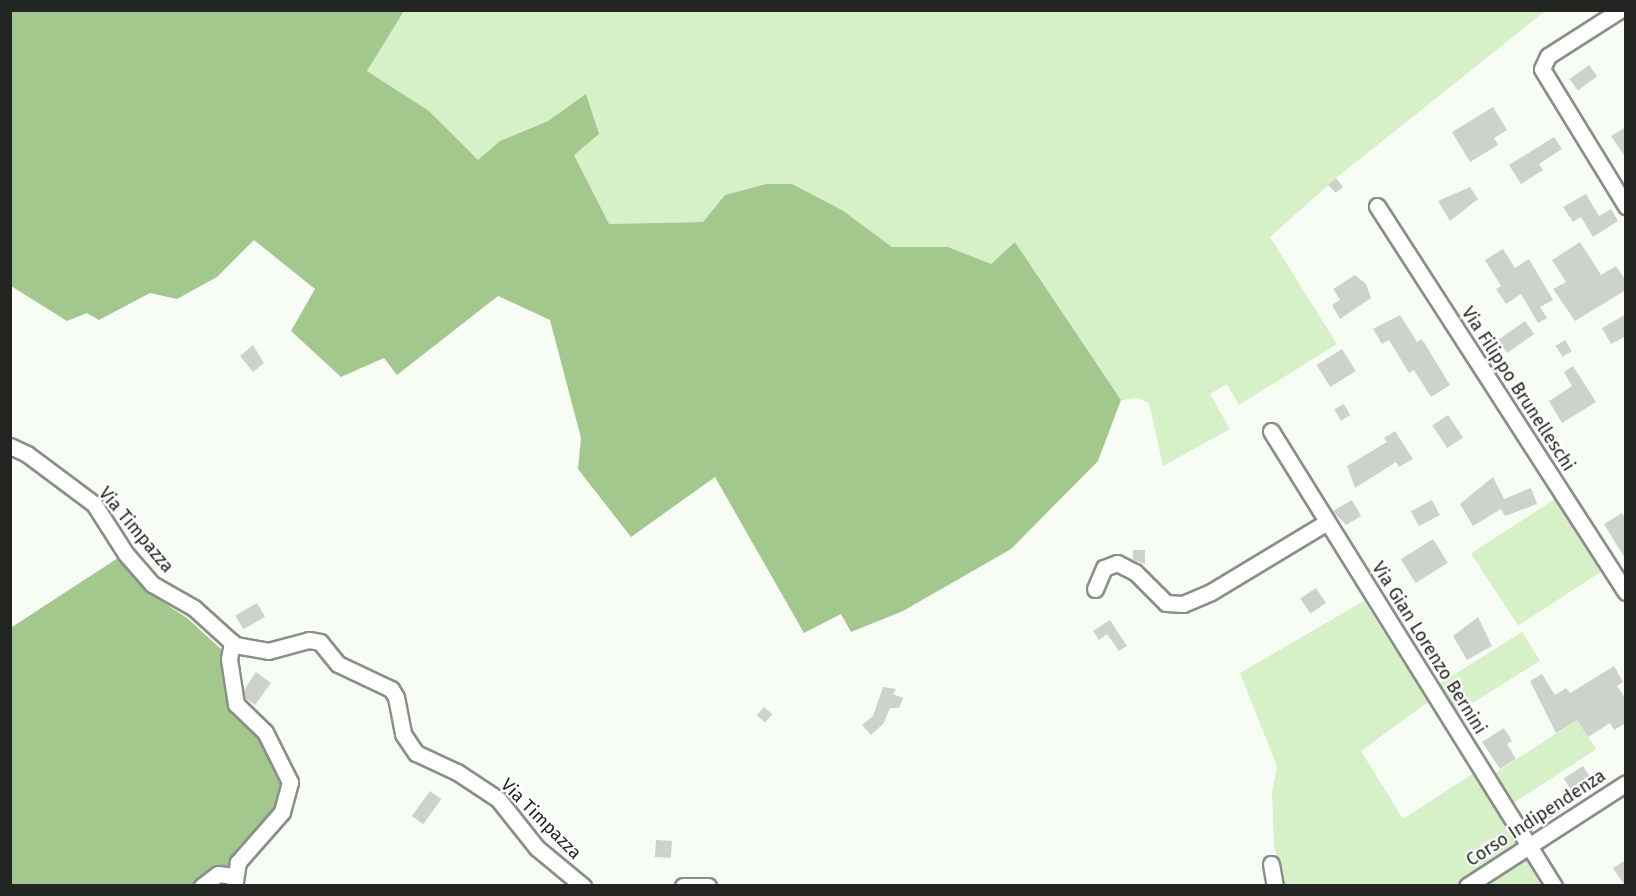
<!DOCTYPE html>
<style>
body{margin:0}
#map{position:relative;width:1636px;height:896px;overflow:hidden;background:#f7fcf5;font-family:"Fira Sans",sans-serif}
div>[style]{position:absolute}
.green>*{inset:0;background:#d6f0c8;transform-origin:0 0}
.forest>*{inset:0;background:#a2c88e}
.building>*{inset:0;background:#ced2cc;transform-origin:0 0}
.roads{filter:drop-shadow(2px 0 #8a8f88) drop-shadow(-2px 0 #8a8f88) drop-shadow(0 2px #8a8f88) drop-shadow(0 -2px #8a8f88)}
.minor>*{height:15px;margin:-7.5px;padding:0 7.5px;transform-origin:7.5px;border-radius:7.5px;background:#fff}
span{translate:-50% -50%;white-space:nowrap;text-align:center;line-height:1.15;-webkit-text-stroke:4.5px #fff;paint-order:stroke}
.street-label{font-size:18px;color:#232523}
.frame{position:absolute;inset:0;border:12px solid #232523;pointer-events:none}
</style>
<div id="map">
<div class="green">
<div style="clip-path:polygon(404px 11px,1545px 11px,1336px 178px,1270px 237px,1337px 344px,1239px 405px,1227px 384px,1210px 394px,1230px 429px,1163px 466px,1149px 403px,1137px 398px,1121px 400px,1015px 242px,991px 264px,948px 247px,892px 247px,842px 210px,792px 184px,765px 184px,725px 195px,703px 222px,608px 224px,574px 154px,586px 94px,548px 121px,500px 141px,478px 161px,429px 111px,367px 71px)"></div>
<div style="left:1555px;top:499px;width:86px;height:100px;rotate:57deg"></div>
<div style="clip-path:polygon(1364px 601px,1428px 702px,1361px 751px,1403px 819px,1474px 773px,1521px 846px,1459px 885px,1283px 885px,1274px 844px,1272px 792px,1277px 766px,1240px 673px)"></div>
<div style="left:1522px;top:632px;width:34px;height:98px;rotate:58deg"></div>
<div style="left:1577px;top:720px;width:35px;height:102px;rotate:57deg"></div>
<div style="clip-path:polygon(1526px 853px,1546px 886px,1473px 886px)"></div>
</div>
<div class="forest">
<div style="clip-path:polygon(10px 11px,404px 11px,367px 71px,429px 111px,478px 160px,500px 141px,548px 121px,586px 94px,599px 134px,574px 155px,609px 224px,703px 222px,725px 195px,766px 184px,792px 184px,842px 210px,892px 247px,948px 247px,991px 264px,1015px 242px,1121px 400px,1098px 461px,1011px 549px,903px 611px,851px 632px,841px 614px,804px 633px,715px 477px,631px 537px,578px 469px,581px 438px,550px 320px,498px 296px,397px 375px,384px 358px,341px 377px,291px 331px,315px 289px,254px 240px,217px 277px,177px 299px,150px 293px,99px 320px,87px 313px,67px 321px,11px 286px)"></div>
<div style="clip-path:polygon(118px 558px,146px 591px,187px 618px,221px 649px,227px 702px,261px 737px,283px 783px,281px 797px,266px 826px,229px 866px,207px 875px,196px 885px,11px 886px,12px 627px)"></div>
</div>
<div class="building">
<div style="left:1589px;top:65px;width:14px;height:24px;rotate:54deg"></div>
<div style="clip-path:polygon(1493px 107px,1507px 130px,1494px 138px,1498px 145px,1470px 162px,1452px 132px)"></div>
<div style="clip-path:polygon(1626px 127px,1626px 158px,1611px 136px)"></div>
<div style="clip-path:polygon(1554px 137px,1562px 149px,1539px 164px,1543px 170px,1521px 184px,1509px 165px)"></div>
<div style="clip-path:polygon(1336px 178px,1343px 187px,1336px 193px,1328px 185px)"></div>
<div style="clip-path:polygon(1470px 187px,1478px 199px,1450px 221px,1438px 201px)"></div>
<div style="clip-path:polygon(1586px 194px,1599px 216px,1611px 209px,1618px 221px,1593px 237px,1581px 217px,1573px 222px,1563px 207px)"></div>
<div style="clip-path:polygon(1580px 242px,1601px 275px,1616px 266px,1626px 281px,1626px 290px,1575px 321px,1553px 289px,1566px 282px,1552px 260px)"></div>
<div style="clip-path:polygon(1503px 249px,1515px 268px,1529px 259px,1553px 300px,1540px 307px,1547px 318px,1538px 323px,1521px 294px,1506px 304px,1496px 289px,1501px 286px,1485px 260px)"></div>
<div style="clip-path:polygon(1355px 275px,1366px 284px,1371px 298px,1340px 319px,1332px 305px,1340px 300px,1333px 289px)"></div>
<div style="clip-path:polygon(1626px 314px,1626px 336px,1611px 344px,1602px 328px)"></div>
<div style="clip-path:polygon(1400px 315px,1417px 342px,1422px 339px,1450px 385px,1431px 397px,1414px 370px,1409px 373px,1389px 340px,1382px 344px,1373px 329px)"></div>
<div style="left:1525px;top:321px;width:16px;height:33px;rotate:55deg"></div>
<div style="left:1565px;top:340px;width:13px;height:11px;rotate:58deg"></div>
<div style="clip-path:polygon(253px 345px,264px 363px,253px 372px,240px 356px)"></div>
<div style="left:1342px;top:349px;width:26px;height:30px;rotate:58deg"></div>
<div style="clip-path:polygon(1573px 366px,1596px 402px,1562px 423px,1549px 401px,1572px 386px,1564px 372px)"></div>
<div style="left:1344px;top:404px;width:13px;height:11px;rotate:61deg"></div>
<div style="left:1448px;top:415px;width:27px;height:19px;rotate:56deg"></div>
<div style="clip-path:polygon(1395px 431px,1413px 459px,1399px 467px,1396px 462px,1355px 488px,1347px 466px,1387px 442px,1384px 438px)"></div>
<div style="clip-path:polygon(1493px 477px,1504px 499px,1531px 488px,1537px 504px,1505px 516px,1501px 509px,1473px 526px,1460px 504px)"></div>
<div style="clip-path:polygon(1352px 500px,1361px 516px,1346px 525px,1333px 511px)"></div>
<div style="left:1432px;top:500px;width:17px;height:24px;rotate:62deg"></div>
<div style="clip-path:polygon(1622px 513px,1626px 519px,1626px 560px,1604px 524px)"></div>
<div style="left:1433px;top:539px;width:28px;height:38px;rotate:58deg"></div>
<div style="clip-path:polygon(1133px 550px,1145px 550px,1145px 564px,1133px 560px)"></div>
<div style="left:1316px;top:588px;width:18px;height:19px;rotate:56deg"></div>
<div style="left:257px;top:603px;width:16px;height:25px;rotate:60deg"></div>
<div style="clip-path:polygon(1478px 617px,1492px 646px,1467px 660px,1453px 636px)"></div>
<div style="clip-path:polygon(1110px 620px,1127px 646px,1119px 651px,1107px 634px,1099px 640px,1093px 631px)"></div>
<div style="clip-path:polygon(1614px 666px,1623px 682px,1617px 686px,1626px 699px,1626px 723px,1614px 730px,1610px 723px,1588px 737px,1577px 720px,1556px 733px,1530px 681px,1542px 674px,1555px 695px,1566px 688px,1570px 693px)"></div>
<div style="clip-path:polygon(256px 672px,271px 683px,255px 705px,245px 698px,244px 690px)"></div>
<div style="clip-path:polygon(883px 687px,896px 689px,893px 694px,903px 698px,899px 708px,890px 708px,884px 723px,871px 735px,862px 725px,873px 716px)"></div>
<div style="left:764px;top:707px;width:11px;height:11px;rotate:41deg"></div>
<div style="clip-path:polygon(1504px 728px,1512px 741px,1507px 744px,1516px 759px,1500px 769px,1482px 742px)"></div>
<div style="left:1583px;top:766px;width:20px;height:23px;rotate:57deg"></div>
<div style="left:430px;top:791px;width:14px;height:31px;rotate:36deg"></div>
<div style="left:1562px;top:797px;width:12px;height:36px;rotate:59deg"></div>
<div style="left:656px;top:840px;width:16px;height:17px;rotate:4deg"></div>
<div style="clip-path:polygon(1626px 860px,1626px 885px,1624px 885px,1613px 868px)"></div>
</div>
<div class="roads">
<div class="minor">
<div style="left:1620px;top:10px;width:85px;rotate:147.4deg"></div>
<div style="left:1548px;top:56px;width:14px;rotate:115deg"></div>
<div style="left:1542px;top:69px;width:161px;rotate:58.5deg"></div>
<div style="left:1377px;top:206px;width:459px;rotate:57.2deg"></div>
<div style="left:1271px;top:431px;width:536px;rotate:58.12deg"></div>
<div style="left:10px;top:446px;width:19px;rotate:25deg"></div>
<div style="left:27px;top:454px;width:84px;rotate:36.7deg"></div>
<div style="left:94px;top:504px;width:59px;rotate:57.4deg"></div>
<div style="left:126px;top:554px;width:40px;rotate:49deg"></div>
<div style="left:152px;top:584px;width:48px;rotate:29.7deg"></div>
<div style="left:194px;top:608px;width:55px;rotate:42.1deg"></div>
<div style="left:235px;top:645px;width:34px;rotate:10deg"></div>
<div style="left:268px;top:651px;width:42px;rotate:-15deg"></div>
<div style="left:309px;top:640px;width:11px;rotate:10deg"></div>
<div style="left:320px;top:642px;width:28px;rotate:51deg"></div>
<div style="left:338px;top:664px;width:59px;rotate:25.3deg"></div>
<div style="left:391px;top:689px;width:9px;rotate:58deg"></div>
<div style="left:396px;top:697px;width:38px;rotate:79deg"></div>
<div style="left:403px;top:734px;width:23px;rotate:56deg"></div>
<div style="left:416px;top:753px;width:45px;rotate:24.9deg"></div>
<div style="left:457px;top:772px;width:49px;rotate:33.4deg"></div>
<div style="left:498px;top:799px;width:63px;rotate:51.5deg"></div>
<div style="left:537px;top:848px;width:60px;rotate:39.6deg"></div>
<div style="left:1095px;top:589px;width:23px;rotate:-67deg"></div>
<div style="left:1104px;top:568px;width:14px;rotate:-21deg"></div>
<div style="left:1117px;top:563px;width:20px;rotate:27deg"></div>
<div style="left:1135px;top:572px;width:44px;rotate:45deg"></div>
<div style="left:1166px;top:603px;width:17px;rotate:3deg"></div>
<div style="left:1183px;top:604px;width:30px;rotate:-23deg"></div>
<div style="left:1211px;top:592px;width:135px;rotate:-31.1deg"></div>
<div style="left:232px;top:642px;width:17px;rotate:100deg"></div>
<div style="left:229px;top:659px;width:46px;rotate:81.2deg"></div>
<div style="left:236px;top:704px;width:40px;rotate:44deg"></div>
<div style="left:265px;top:732px;width:56px;rotate:63.4deg"></div>
<div style="left:290px;top:782px;width:31px;rotate:105deg"></div>
<div style="left:282px;top:812px;width:67px;rotate:131.3deg"></div>
<div style="left:238px;top:862px;width:24px;rotate:99deg"></div>
<div style="left:1271px;top:864px;width:22px;rotate:80deg"></div>
<div style="left:202px;top:886px;width:20px;rotate:-37deg"></div>
<div style="left:218px;top:874px;width:17px;rotate:7deg"></div>
<div style="left:683px;top:886px;width:25px"></div>
<div style="left:1467px;top:886px;width:189px;rotate:-32.9deg"></div>
</div>
</div>
<div class="street-label">
<span style="left:1518px;top:389px;rotate:57deg">Via Filippo Brunelleschi</span>
<span style="left:136px;top:530px;rotate:50deg">Via Timpazza</span>
<span style="left:1429px;top:648px;rotate:58deg">Via Gian Lorenzo Bernini</span>
<span style="left:1536px;top:818px;rotate:-33deg">Corso Indipendenza</span>
<span style="left:541px;top:819px;rotate:45deg">Via Timpazza</span>
</div>
<div class="frame"></div>
</div>
